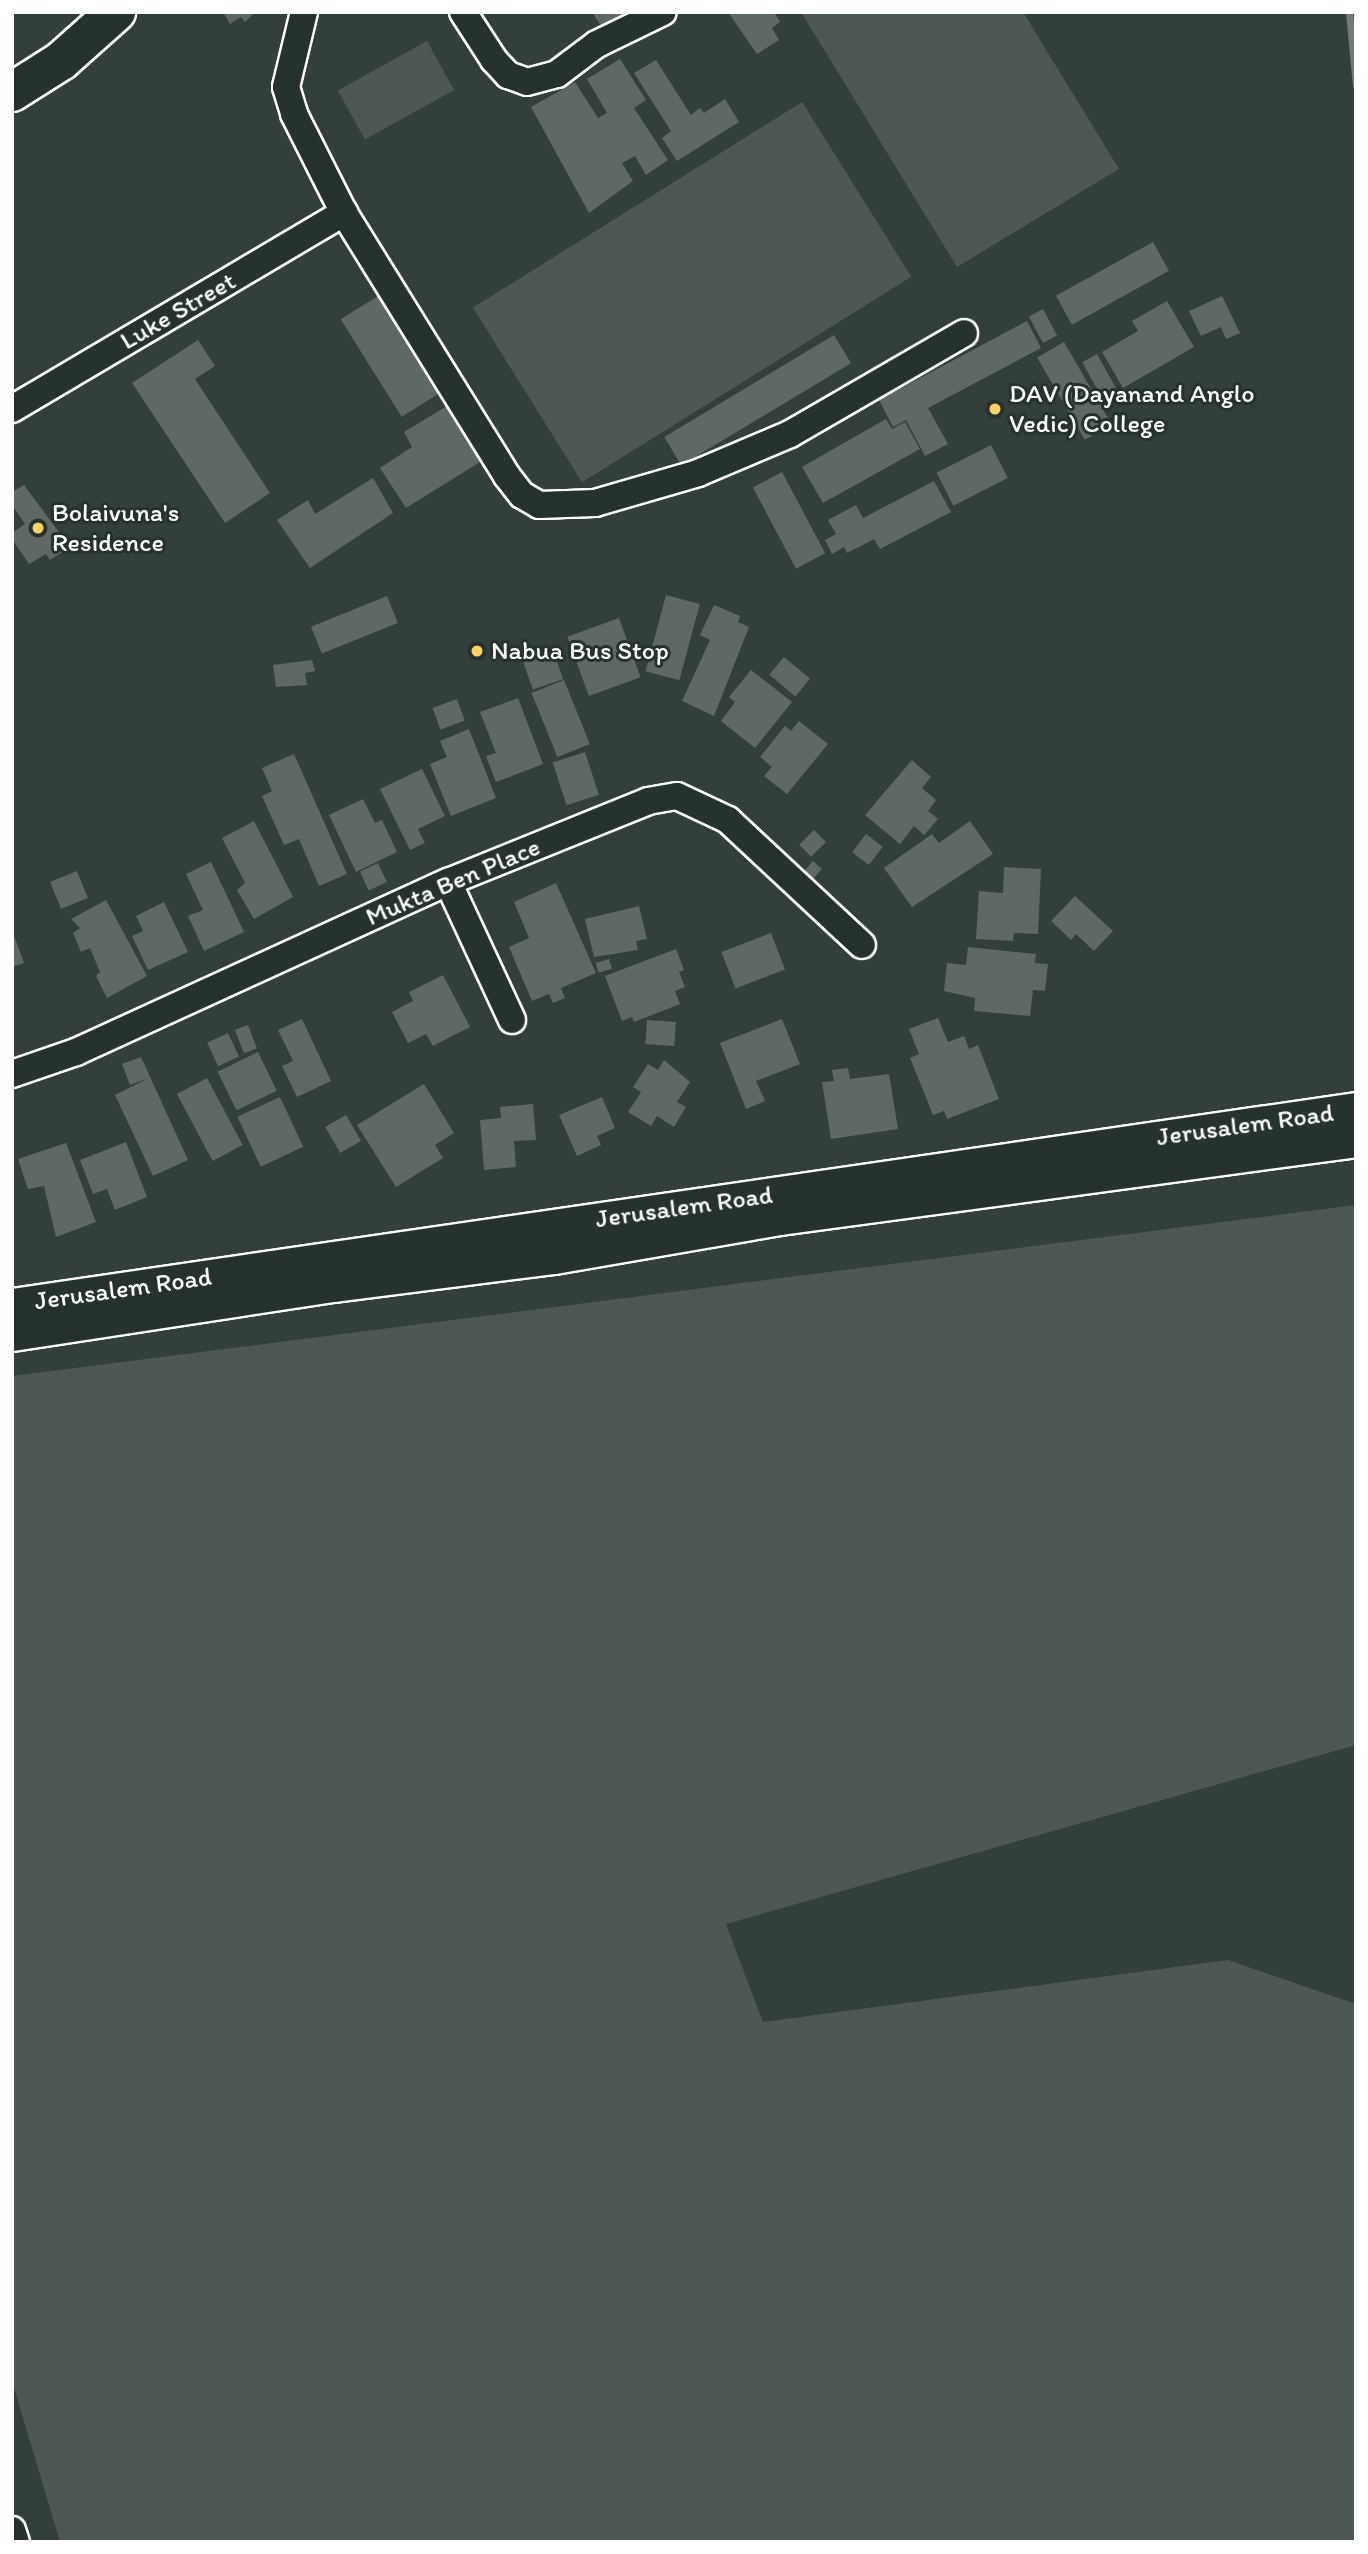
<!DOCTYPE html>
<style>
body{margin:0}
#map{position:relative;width:1368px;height:2554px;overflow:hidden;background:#333f3a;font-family:Itim,sans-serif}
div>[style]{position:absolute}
.green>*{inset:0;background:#4d5853;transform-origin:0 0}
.stream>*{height:7px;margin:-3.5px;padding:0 3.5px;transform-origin:3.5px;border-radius:3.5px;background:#737b78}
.building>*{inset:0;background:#5f6964;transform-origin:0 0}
.roads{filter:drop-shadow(2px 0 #fff) drop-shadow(-2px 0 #fff) drop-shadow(0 2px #fff) drop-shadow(0 -2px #fff)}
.minor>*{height:26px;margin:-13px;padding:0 13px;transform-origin:13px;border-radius:13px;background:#26332d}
.major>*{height:33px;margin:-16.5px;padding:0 16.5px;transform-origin:16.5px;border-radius:16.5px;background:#26332d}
.highway>*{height:38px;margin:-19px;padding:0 19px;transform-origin:19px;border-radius:19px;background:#26332d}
.dots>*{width:19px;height:19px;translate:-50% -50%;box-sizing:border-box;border:4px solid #26332d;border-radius:50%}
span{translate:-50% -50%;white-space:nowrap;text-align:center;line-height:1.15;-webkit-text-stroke:6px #26332d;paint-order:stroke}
.street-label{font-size:26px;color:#fff}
.poi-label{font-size:26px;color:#fff}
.left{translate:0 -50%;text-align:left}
.frame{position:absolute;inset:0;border:14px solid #fff;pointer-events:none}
</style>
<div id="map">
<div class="green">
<div style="clip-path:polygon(801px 12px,1023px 12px,1119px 169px,957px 267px)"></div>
<div style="left:427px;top:41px;width:56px;height:102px;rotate:61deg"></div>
<div style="left:802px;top:102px;width:206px;height:388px;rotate:58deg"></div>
<div style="clip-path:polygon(1356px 1205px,1356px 1745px,726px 1924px,763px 2022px,1228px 1960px,1356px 2004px,1356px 2542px,60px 2542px,12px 2381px,12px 1376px)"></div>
</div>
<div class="stream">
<div style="left:1349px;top:12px;width:74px;rotate:84.6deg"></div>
</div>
<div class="building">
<div style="clip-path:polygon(223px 12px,255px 12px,245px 22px,241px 17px,230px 24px)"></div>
<div style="clip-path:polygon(592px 12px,630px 12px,603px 29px)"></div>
<div style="clip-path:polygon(728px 12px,774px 12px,780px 22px,772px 28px,779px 40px,757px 54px)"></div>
<div style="clip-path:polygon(620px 59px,646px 100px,634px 108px,668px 160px,646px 175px,635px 156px,622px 163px,633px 181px,589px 213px,531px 107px,575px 82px,598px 118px,607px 113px,587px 79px)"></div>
<div style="clip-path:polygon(656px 60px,691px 115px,700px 108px,704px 113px,725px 99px,739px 122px,677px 161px,662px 138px,671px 131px,634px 73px)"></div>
<div style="left:1153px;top:242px;width:33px;height:111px;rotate:61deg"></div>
<div style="left:378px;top:296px;width:115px;height:44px;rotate:58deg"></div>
<div style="clip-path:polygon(1222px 296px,1240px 333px,1226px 339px,1221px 327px,1201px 336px,1189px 311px)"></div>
<div style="clip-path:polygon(1167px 301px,1194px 347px,1123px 388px,1102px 352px,1138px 331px,1132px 321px)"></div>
<div style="left:1043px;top:309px;width:30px;height:16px;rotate:62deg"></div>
<div style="clip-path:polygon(1027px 321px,1041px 348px,928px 408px,948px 444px,925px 456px,906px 420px,893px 427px,879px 400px)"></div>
<div style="left:834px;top:335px;width:33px;height:198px;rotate:59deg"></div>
<div style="clip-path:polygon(198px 340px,215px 366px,195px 379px,270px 493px,225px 523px,132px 383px)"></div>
<div style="left:1064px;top:342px;width:95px;height:31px;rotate:60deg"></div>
<div style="left:1097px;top:354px;width:39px;height:17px;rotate:61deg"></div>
<div style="clip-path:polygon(447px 406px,480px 462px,406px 508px,380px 468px,412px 447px,404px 432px)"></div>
<div style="clip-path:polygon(886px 419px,892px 429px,905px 422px,920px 449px,823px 503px,802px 467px)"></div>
<div style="left:991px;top:445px;width:37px;height:61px;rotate:63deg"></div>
<div style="left:782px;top:472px;width:92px;height:33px;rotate:62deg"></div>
<div style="clip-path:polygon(373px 478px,393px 513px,310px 568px,277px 520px,308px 500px,315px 514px)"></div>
<div style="clip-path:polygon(934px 481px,951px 512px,880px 549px,874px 539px,847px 553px,844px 547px,832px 554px,825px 540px,836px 534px,828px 520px,856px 505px,863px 518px)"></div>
<div style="clip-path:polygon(24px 485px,70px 547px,50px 560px,46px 554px,29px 564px,12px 539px,12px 533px,25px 524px,12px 505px,12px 492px)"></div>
<div style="left:666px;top:595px;width:35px;height:79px;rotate:15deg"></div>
<div style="left:387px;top:596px;width:29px;height:82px;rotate:68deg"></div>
<div style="clip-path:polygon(714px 605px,740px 616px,738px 622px,749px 627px,714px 716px,682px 701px,710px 640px,700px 635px)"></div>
<div style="left:619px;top:618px;width:63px;height:55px;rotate:70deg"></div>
<div style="left:552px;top:647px;width:34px;height:32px;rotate:71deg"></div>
<div style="left:784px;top:657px;width:34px;height:23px;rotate:40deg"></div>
<div style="clip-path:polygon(312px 660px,315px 671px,305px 673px,307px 685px,276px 687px,273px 665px)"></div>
<div style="clip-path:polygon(751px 670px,792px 702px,755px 748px,721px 721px,735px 702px,729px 697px)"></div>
<div style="left:564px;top:680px;width:69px;height:35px;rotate:68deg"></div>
<div style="clip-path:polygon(518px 698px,543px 764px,496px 782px,486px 756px,496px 753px,480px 712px)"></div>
<div style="left:457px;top:699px;width:23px;height:26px;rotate:70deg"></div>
<div style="clip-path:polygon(799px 721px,828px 744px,787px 794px,764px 776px,772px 767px,760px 757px,785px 726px,791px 731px)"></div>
<div style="clip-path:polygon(469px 729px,496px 798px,451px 816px,430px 764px,447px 757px,440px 741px)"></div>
<div style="left:585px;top:752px;width:45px;height:34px;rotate:72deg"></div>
<div style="clip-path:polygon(294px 754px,347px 874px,319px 886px,299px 839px,284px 845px,262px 796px,272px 791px,262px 768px)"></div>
<div style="clip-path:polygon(912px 760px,931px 777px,922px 788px,936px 800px,928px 811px,938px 819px,924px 835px,914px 826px,900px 844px,865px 815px)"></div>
<div style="clip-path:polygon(422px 769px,445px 816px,418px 829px,425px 843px,410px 850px,380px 789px)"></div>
<div style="clip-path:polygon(363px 799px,375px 823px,382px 820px,397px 852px,356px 872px,329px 815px)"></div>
<div style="clip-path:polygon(254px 821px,293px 897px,254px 919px,237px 890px,245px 883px,222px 838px)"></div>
<div style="clip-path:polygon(970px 821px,993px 854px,912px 907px,884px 868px,932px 834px,939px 843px)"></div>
<div style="left:814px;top:830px;width:17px;height:21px;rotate:45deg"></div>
<div style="left:866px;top:834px;width:21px;height:23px;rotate:37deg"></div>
<div style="left:813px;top:861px;width:12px;height:14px;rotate:42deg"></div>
<div style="clip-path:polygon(211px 862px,244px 932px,204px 951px,188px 916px,203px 910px,186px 874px)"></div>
<div style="left:378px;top:863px;width:21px;height:20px;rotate:65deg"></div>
<div style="clip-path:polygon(1004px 867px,1041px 869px,1038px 934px,1014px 933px,1013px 941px,976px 939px,979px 891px,1003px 893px)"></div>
<div style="left:77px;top:871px;width:29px;height:29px;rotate:68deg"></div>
<div style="clip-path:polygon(556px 883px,596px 973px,561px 988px,565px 998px,553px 1003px,549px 994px,532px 1001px,509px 947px,529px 938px,514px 902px)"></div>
<div style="clip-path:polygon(1075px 896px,1113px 931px,1094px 951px,1076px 934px,1071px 940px,1051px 921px)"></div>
<div style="clip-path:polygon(106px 900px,147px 976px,107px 998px,96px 976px,100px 972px,90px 948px,81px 952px,73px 933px,80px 928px,71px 919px)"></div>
<div style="clip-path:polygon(164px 902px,188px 952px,148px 970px,132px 936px,143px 931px,136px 916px)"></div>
<div style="clip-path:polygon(639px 906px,647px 939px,636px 941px,638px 950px,594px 957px,585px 919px)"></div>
<div style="clip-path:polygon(12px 930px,24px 963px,12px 967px)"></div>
<div style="left:771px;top:933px;width:39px;height:53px;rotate:69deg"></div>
<div style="clip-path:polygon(968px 947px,1036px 954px,1035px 963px,1048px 964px,1045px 991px,1033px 990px,1030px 1016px,974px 1011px,975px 998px,944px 991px,947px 963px,966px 965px)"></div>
<div style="clip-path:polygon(676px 949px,684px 970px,679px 972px,685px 987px,675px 991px,680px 1004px,634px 1022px,632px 1017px,622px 1021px,605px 976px)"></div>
<div style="left:609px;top:959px;width:10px;height:14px;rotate:73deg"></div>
<div style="clip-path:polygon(443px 975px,470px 1027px,433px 1046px,426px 1034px,408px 1043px,392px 1012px,413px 1001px,409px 992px)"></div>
<div style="clip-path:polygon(938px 1018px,948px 1042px,964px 1036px,969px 1049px,978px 1045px,999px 1099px,947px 1119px,944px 1111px,933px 1115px,910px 1058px,919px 1054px,909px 1029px)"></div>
<div style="clip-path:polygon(302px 1019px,331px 1081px,297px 1097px,282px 1066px,293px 1061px,278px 1030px)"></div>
<div style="clip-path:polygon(782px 1019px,800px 1064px,756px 1081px,765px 1101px,746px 1109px,720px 1043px)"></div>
<div style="left:647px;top:1020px;width:29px;height:24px;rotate:4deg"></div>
<div style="left:248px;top:1025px;width:25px;height:14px;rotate:69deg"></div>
<div style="left:228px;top:1033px;width:26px;height:23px;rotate:65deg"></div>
<div style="left:258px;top:1052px;width:43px;height:45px;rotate:64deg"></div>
<div style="clip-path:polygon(141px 1057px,188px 1160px,153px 1176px,115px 1095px,149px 1078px,130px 1085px,122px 1064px)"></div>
<div style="clip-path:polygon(664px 1060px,690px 1082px,677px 1102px,686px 1107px,674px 1127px,657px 1116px,651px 1126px,628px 1112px,641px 1092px,633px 1087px,648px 1064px,658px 1070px)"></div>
<div style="clip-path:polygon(848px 1068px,850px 1079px,889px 1074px,898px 1129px,831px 1139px,822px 1082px,834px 1081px,832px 1070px)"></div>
<div style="left:207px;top:1078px;width:76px;height:34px;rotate:62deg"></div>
<div style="clip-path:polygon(424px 1084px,454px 1133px,435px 1145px,443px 1158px,396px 1187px,357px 1125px)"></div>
<div style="left:280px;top:1097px;width:55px;height:47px;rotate:65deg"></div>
<div style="clip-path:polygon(602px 1097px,615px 1128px,597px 1136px,601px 1145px,577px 1156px,559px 1115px)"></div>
<div style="clip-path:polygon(533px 1104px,536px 1140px,514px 1141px,516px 1167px,484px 1170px,480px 1120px,501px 1118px,500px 1107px)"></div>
<div style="left:346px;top:1115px;width:30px;height:24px;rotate:60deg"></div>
<div style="clip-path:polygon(126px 1142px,147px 1197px,115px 1210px,107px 1189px,93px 1194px,80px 1160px)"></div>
<div style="clip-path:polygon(66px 1143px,96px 1222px,56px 1237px,44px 1186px,28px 1189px,18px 1159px)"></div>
</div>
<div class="roads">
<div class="minor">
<div style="left:304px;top:12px;width:77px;rotate:103.5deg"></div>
<div style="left:286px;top:87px;width:28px;rotate:73deg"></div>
<div style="left:294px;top:114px;width:111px;rotate:63.2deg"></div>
<div style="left:344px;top:213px;width:309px;rotate:58.2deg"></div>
<div style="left:507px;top:476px;width:24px;rotate:52deg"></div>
<div style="left:522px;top:495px;width:20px;rotate:30deg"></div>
<div style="left:539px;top:505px;width:56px;rotate:-2deg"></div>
<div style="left:595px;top:503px;width:107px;rotate:-16.2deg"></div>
<div style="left:698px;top:473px;width:100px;rotate:-23deg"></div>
<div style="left:790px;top:434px;width:201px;rotate:-30.1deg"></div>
<div style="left:463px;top:12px;width:57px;rotate:57.1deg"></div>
<div style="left:494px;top:60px;width:21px;rotate:47deg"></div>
<div style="left:508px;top:75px;width:20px;rotate:20deg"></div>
<div style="left:527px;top:82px;width:31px;rotate:-15deg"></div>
<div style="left:557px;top:74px;width:50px;rotate:-36.9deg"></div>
<div style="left:597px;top:44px;width:73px;rotate:-25.9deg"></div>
<div style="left:12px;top:409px;width:386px;rotate:-30.6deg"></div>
<div style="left:448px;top:882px;width:152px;rotate:65.1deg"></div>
<div style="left:12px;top:1074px;width:68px;rotate:-19deg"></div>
<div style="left:76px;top:1052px;width:409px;rotate:-24.6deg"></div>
<div style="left:448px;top:882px;width:216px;rotate:-22deg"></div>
<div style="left:648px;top:801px;width:29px;rotate:-10deg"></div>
<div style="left:677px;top:796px;width:56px;rotate:25.2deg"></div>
<div style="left:728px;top:820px;width:183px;rotate:43deg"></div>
<div style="left:12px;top:2530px;width:13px;rotate:72deg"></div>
</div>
<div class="major">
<div style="left:12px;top:1305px;width:1358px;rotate:-8.3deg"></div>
<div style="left:12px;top:1334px;width:326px;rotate:-8.7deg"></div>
<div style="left:334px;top:1285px;width:222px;rotate:-7.3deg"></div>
<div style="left:554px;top:1257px;width:229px;rotate:-9.8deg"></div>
<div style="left:780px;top:1218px;width:581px;rotate:-7.71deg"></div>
</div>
<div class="highway">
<div style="left:12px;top:92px;width:58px;rotate:-32.3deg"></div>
<div style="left:61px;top:61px;width:74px;rotate:-41.7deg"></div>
</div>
</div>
<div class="dots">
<div style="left:995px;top:409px;background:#ffd166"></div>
<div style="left:38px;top:528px;background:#ffd166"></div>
<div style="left:477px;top:651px;background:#ffd166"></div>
</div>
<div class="street-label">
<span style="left:178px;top:311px;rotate:-30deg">Luke Street</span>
<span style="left:453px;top:882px;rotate:-23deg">Mukta Ben Place</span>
<span style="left:1245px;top:1125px;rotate:-8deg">Jerusalem Road</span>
<span style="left:684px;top:1207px;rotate:-8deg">Jerusalem Road</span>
<span style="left:123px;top:1289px;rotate:-8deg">Jerusalem Road</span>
</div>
<div class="poi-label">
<span class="left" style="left:1009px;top:409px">DAV (Dayanand Anglo<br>Vedic) College</span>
<span class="left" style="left:52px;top:528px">Bolaivuna's<br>Residence</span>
<span class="left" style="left:491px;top:651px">Nabua Bus Stop</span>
</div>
<div class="frame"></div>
</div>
